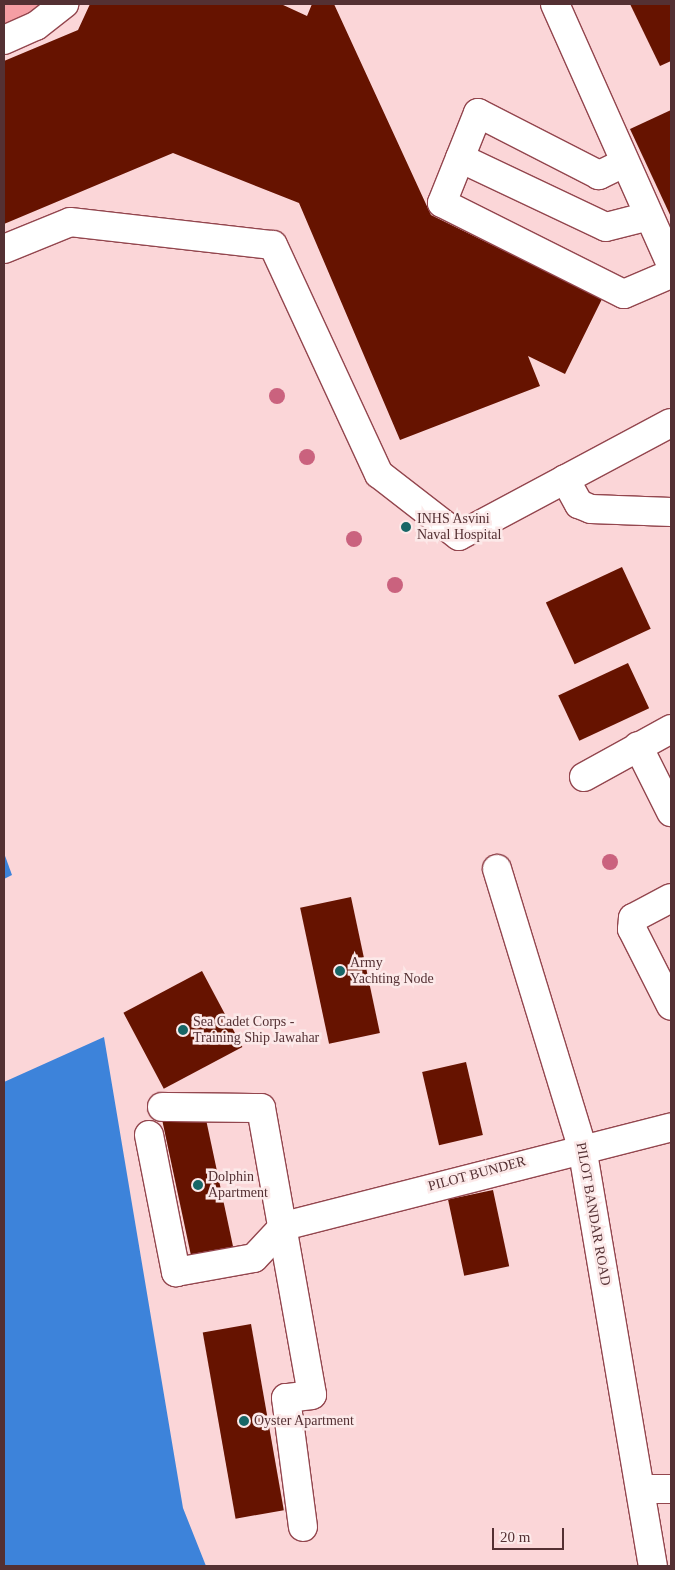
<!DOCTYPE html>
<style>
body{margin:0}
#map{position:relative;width:675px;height:1570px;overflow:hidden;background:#fbd6d8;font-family:Georgia,serif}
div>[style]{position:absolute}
.green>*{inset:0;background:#f59ea4}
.water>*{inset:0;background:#3d83da}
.building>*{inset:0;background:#661300;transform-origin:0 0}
.roads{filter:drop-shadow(1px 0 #93464e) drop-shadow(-1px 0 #93464e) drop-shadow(0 1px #93464e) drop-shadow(0 -1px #93464e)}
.minor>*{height:28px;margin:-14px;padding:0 14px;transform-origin:14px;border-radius:14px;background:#fff}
.trees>*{width:16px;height:16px;margin:-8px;border-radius:50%;background:#ca627e}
.dots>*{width:14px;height:14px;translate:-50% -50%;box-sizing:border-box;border:2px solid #fce9e9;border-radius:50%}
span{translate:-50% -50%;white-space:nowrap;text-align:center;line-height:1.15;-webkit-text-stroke:5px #fce9e9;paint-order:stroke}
.poi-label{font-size:14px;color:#543033}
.left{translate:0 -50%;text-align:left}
.street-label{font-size:14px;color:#543033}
.frame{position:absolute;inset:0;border:5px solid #543033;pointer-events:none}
.scale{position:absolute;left:492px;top:1528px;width:72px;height:22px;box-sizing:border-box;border:2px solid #543033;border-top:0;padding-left:6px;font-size:15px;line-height:18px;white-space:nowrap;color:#543033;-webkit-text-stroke:4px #fce9e9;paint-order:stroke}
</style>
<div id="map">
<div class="green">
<div style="clip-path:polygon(4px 4px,47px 4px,4px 27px)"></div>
</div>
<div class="water">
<div style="clip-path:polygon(4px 853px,12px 875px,4px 879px)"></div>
<div style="clip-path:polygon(104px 1037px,183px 1508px,206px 1566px,4px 1566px,4px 1082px)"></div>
</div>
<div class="building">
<div style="clip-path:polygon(90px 4px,281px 4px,307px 16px,312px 4px,334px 4px,431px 215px,602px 299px,565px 374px,528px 356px,540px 386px,400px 440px,299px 203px,173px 153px,4px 224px,4px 61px,78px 30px)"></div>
<div style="clip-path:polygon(630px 4px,671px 4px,671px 61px,660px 66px)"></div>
<div style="clip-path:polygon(671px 110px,671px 217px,630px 129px)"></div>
<div style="left:622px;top:567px;width:68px;height:84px;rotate:65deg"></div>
<div style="left:628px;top:663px;width:50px;height:77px;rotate:65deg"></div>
<div style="left:351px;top:897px;width:139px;height:52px;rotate:78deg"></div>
<div style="left:202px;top:971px;width:86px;height:89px;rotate:62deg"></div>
<div style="left:466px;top:1062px;width:75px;height:45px;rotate:77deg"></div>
<div style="left:204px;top:1110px;width:144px;height:43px;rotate:78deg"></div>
<div style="left:493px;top:1190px;width:78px;height:46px;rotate:78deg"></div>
<div style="left:251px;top:1324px;width:189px;height:49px;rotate:80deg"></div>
</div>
<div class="roads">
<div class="minor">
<div style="left:555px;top:4px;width:286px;rotate:66deg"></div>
<div style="left:4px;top:40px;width:35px;rotate:-24deg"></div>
<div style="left:36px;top:26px;width:36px;rotate:-38deg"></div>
<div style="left:460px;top:158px;width:161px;rotate:25.3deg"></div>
<div style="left:606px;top:227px;width:44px;rotate:-14.3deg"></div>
<div style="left:624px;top:163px;width:28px;rotate:154deg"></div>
<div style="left:599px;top:175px;width:136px;rotate:-152.9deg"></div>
<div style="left:478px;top:113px;width:97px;rotate:111.8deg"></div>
<div style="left:442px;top:203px;width:203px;rotate:26.6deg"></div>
<div style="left:624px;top:294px;width:51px;rotate:-23.1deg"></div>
<div style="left:4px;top:249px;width:71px;rotate:-22.2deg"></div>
<div style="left:70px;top:222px;width:204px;rotate:6.5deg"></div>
<div style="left:273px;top:245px;width:252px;rotate:65.2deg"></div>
<div style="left:379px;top:474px;width:101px;rotate:37.8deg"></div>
<div style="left:459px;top:536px;width:240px;rotate:-28.1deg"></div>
<div style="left:565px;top:479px;width:29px;rotate:61deg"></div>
<div style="left:579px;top:504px;width:13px;rotate:23deg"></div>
<div style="left:591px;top:509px;width:80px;rotate:2.1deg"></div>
<div style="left:638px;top:746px;width:74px;rotate:63.4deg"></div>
<div style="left:584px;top:777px;width:99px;rotate:-28.9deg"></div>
<div style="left:497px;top:869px;width:291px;rotate:73deg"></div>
<div style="left:582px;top:1147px;width:425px;rotate:80.4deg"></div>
<div style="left:671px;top:898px;width:43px;rotate:152.2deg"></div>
<div style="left:633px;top:918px;width:11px;rotate:95deg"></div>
<div style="left:632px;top:929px;width:86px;rotate:63.1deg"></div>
<div style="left:162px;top:1107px;width:99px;rotate:0.6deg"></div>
<div style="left:261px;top:1108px;width:291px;rotate:79.9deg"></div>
<div style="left:312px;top:1395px;width:26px;rotate:173deg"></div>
<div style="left:286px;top:1398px;width:130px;rotate:82.5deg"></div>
<div style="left:149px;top:1135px;width:140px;rotate:78.9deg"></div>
<div style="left:176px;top:1272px;width:79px;rotate:-10.2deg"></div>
<div style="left:254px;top:1258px;width:44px;rotate:-46.8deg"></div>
<div style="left:284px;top:1226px;width:399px;rotate:-14.3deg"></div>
<div style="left:641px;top:1489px;width:30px"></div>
</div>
</div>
<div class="trees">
<div style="left:277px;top:396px"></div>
<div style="left:307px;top:457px"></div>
<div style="left:354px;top:539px"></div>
<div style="left:395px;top:585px"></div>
<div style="left:610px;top:862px"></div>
</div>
<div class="dots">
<div style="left:406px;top:527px;background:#176666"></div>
<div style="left:340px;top:971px;background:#176666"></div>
<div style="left:183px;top:1030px;background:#176666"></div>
<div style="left:198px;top:1185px;background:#176666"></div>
<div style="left:244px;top:1421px;background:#176666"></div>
</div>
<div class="poi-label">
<span class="left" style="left:417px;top:527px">INHS Asvini<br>Naval Hospital</span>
<span class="left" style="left:350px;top:971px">Army<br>Yachting Node</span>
<span class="left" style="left:193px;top:1030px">Sea Cadet Corps -<br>Training Ship Jawahar</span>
<span class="left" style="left:208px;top:1185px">Dolphin<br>Apartment</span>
<span class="left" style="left:254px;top:1421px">Oyster Apartment</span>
</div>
<div class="street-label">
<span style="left:477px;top:1174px;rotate:-15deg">PILOT BUNDER</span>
<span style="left:593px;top:1214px;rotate:80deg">PILOT BANDAR ROAD</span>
</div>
<div class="frame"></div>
<div class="scale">20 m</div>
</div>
